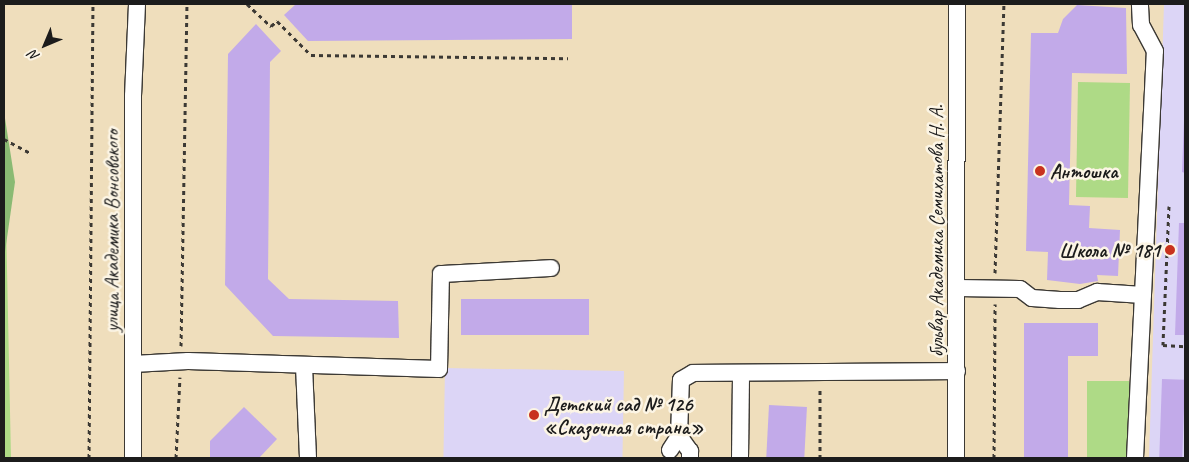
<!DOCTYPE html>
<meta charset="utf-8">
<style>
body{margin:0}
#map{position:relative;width:1189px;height:462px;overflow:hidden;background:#efdebc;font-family:Caveat,sans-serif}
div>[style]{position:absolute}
.built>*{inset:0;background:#dcd5f6;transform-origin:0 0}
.green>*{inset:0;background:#aeda86;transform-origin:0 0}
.forest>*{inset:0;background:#8aba73}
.building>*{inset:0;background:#c2aae9;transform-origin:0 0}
.path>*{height:3px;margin-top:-1.5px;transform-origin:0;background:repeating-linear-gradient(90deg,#3c3934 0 4px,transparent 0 8px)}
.roads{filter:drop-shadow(1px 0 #3c3934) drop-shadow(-1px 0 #3c3934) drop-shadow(0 1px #3c3934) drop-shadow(0 -1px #3c3934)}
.minor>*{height:16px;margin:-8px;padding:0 8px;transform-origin:8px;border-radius:8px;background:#fff}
.dots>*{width:14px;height:14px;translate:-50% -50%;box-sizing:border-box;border:2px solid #fcf5e5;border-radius:50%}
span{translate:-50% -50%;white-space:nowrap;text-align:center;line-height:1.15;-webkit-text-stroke:5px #fcf5e5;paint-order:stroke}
.poi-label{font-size:20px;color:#1c1c1c;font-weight:700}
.left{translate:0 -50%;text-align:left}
.right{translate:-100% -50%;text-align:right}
.street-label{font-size:20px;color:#1c1c1c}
.frame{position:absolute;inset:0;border:5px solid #1c1c1c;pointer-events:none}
.north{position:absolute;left:20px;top:20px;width:50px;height:50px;-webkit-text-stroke:4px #fcf5e5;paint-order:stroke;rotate:225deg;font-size:14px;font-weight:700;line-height:20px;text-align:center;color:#1c1c1c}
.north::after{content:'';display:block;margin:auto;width:18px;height:22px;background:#1c1c1c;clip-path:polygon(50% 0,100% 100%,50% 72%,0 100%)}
</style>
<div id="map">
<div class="built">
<div style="clip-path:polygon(1164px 4px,1185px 4px,1185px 458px,1149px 458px)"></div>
<div style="left:445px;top:368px;width:179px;height:90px;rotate:1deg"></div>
</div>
<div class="green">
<div style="left:1078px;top:82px;width:52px;height:115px;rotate:1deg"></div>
<div style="clip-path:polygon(4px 126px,11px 458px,4px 458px)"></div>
<div style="left:1087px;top:381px;width:42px;height:77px"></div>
</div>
<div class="forest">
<div style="clip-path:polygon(4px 112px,15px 182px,4px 259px)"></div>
</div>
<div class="building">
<div style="clip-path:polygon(296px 4px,572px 4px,572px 39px,308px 41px,284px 15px)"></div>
<div style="clip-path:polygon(1077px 5px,1126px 8px,1127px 74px,1072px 73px,1069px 205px,1090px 206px,1089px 228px,1120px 230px,1118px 276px,1097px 275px,1098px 281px,1080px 284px,1047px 280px,1048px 252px,1026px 251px,1031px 33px,1058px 33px,1063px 19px)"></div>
<div style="clip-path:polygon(256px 24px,281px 51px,270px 62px,268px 279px,289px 299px,398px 301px,399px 338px,273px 336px,225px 285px,228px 54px)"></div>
<div style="clip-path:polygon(1184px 121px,1185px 121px,1185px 173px,1182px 172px)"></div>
<div style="clip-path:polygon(1179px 223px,1185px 223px,1185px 335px,1175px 335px)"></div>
<div style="left:461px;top:299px;width:128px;height:36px"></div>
<div style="clip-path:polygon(1024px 323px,1098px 323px,1098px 356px,1068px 356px,1068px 458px,1024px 458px)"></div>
<div style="left:1162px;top:379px;width:23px;height:79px;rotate:2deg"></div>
<div style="left:769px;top:405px;width:38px;height:53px;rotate:3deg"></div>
<div style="clip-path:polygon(244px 407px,277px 439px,259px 458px,210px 458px,210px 441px)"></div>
</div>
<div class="path">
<div style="left:247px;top:4px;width:33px;rotate:43deg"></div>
<div style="left:271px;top:26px;width:8px;rotate:-40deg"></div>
<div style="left:277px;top:21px;width:48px;rotate:45deg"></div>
<div style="left:311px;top:55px;width:257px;rotate:0.7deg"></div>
<div style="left:4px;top:139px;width:30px;rotate:28deg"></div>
<div style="left:1169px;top:206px;width:139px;rotate:92.5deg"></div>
<div style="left:1163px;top:345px;width:22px;rotate:3deg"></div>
<div style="left:995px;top:273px;width:269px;rotate:-88.1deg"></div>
<div style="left:181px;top:346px;width:342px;rotate:-89deg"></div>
<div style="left:89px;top:458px;width:454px;rotate:-89.5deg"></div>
<div style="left:176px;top:458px;width:81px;rotate:-87.2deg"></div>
<div style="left:820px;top:458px;width:71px;rotate:-90deg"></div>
<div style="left:994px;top:458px;width:154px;rotate:-89.6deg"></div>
</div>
<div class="roads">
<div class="minor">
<div style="left:958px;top:288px;width:62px;rotate:0.9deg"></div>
<div style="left:1020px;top:289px;width:15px;rotate:37deg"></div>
<div style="left:1032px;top:298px;width:28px;rotate:4deg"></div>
<div style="left:1060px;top:300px;width:18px"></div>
<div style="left:1078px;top:300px;width:21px;rotate:-23deg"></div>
<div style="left:1097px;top:292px;width:46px;rotate:3.7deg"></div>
<div style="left:133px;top:364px;width:55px;rotate:-3.1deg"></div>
<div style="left:188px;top:361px;width:251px;rotate:1.8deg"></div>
<div style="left:439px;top:369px;width:95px;rotate:-88.8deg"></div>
<div style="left:441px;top:274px;width:110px;rotate:-3.1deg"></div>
<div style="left:304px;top:366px;width:92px;rotate:87.5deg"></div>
<div style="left:679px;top:436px;width:19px;rotate:54deg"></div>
<div style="left:690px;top:451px;width:7px;rotate:90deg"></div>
<div style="left:670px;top:450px;width:17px;rotate:-57deg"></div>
<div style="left:679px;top:436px;width:56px;rotate:-88deg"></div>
<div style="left:681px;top:380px;width:14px;rotate:-30deg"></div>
<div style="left:693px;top:373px;width:264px;rotate:-0.4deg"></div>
<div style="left:133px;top:458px;width:362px;rotate:-90deg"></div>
<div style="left:133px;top:96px;width:92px;rotate:-87.5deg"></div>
<div style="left:740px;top:458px;width:84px;rotate:-89.3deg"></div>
<div style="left:956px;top:458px;width:454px;rotate:-89.9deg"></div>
<div style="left:1135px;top:458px;width:407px;rotate:-87.2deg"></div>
<div style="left:1155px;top:51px;width:30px;rotate:-118deg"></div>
<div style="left:1141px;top:25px;width:21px;rotate:-93deg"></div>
</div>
</div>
<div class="dots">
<div style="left:1040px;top:171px;background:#c8321e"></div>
<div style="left:1170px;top:250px;background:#c8321e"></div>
<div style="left:534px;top:415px;background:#c8321e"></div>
</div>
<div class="poi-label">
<span class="left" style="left:1050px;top:171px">Антошка</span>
<span class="right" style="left:1160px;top:250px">Школа № 181</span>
<span class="left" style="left:544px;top:416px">Детский сад № 126<br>«Сказочная страна»</span>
</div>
<div class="street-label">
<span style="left:112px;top:231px;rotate:-90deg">улица Академика Вонсовского</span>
<span style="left:936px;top:231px;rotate:-90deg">бульвар Академика Семихатова Н. А.</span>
</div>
<div class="frame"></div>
<div class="north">N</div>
</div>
